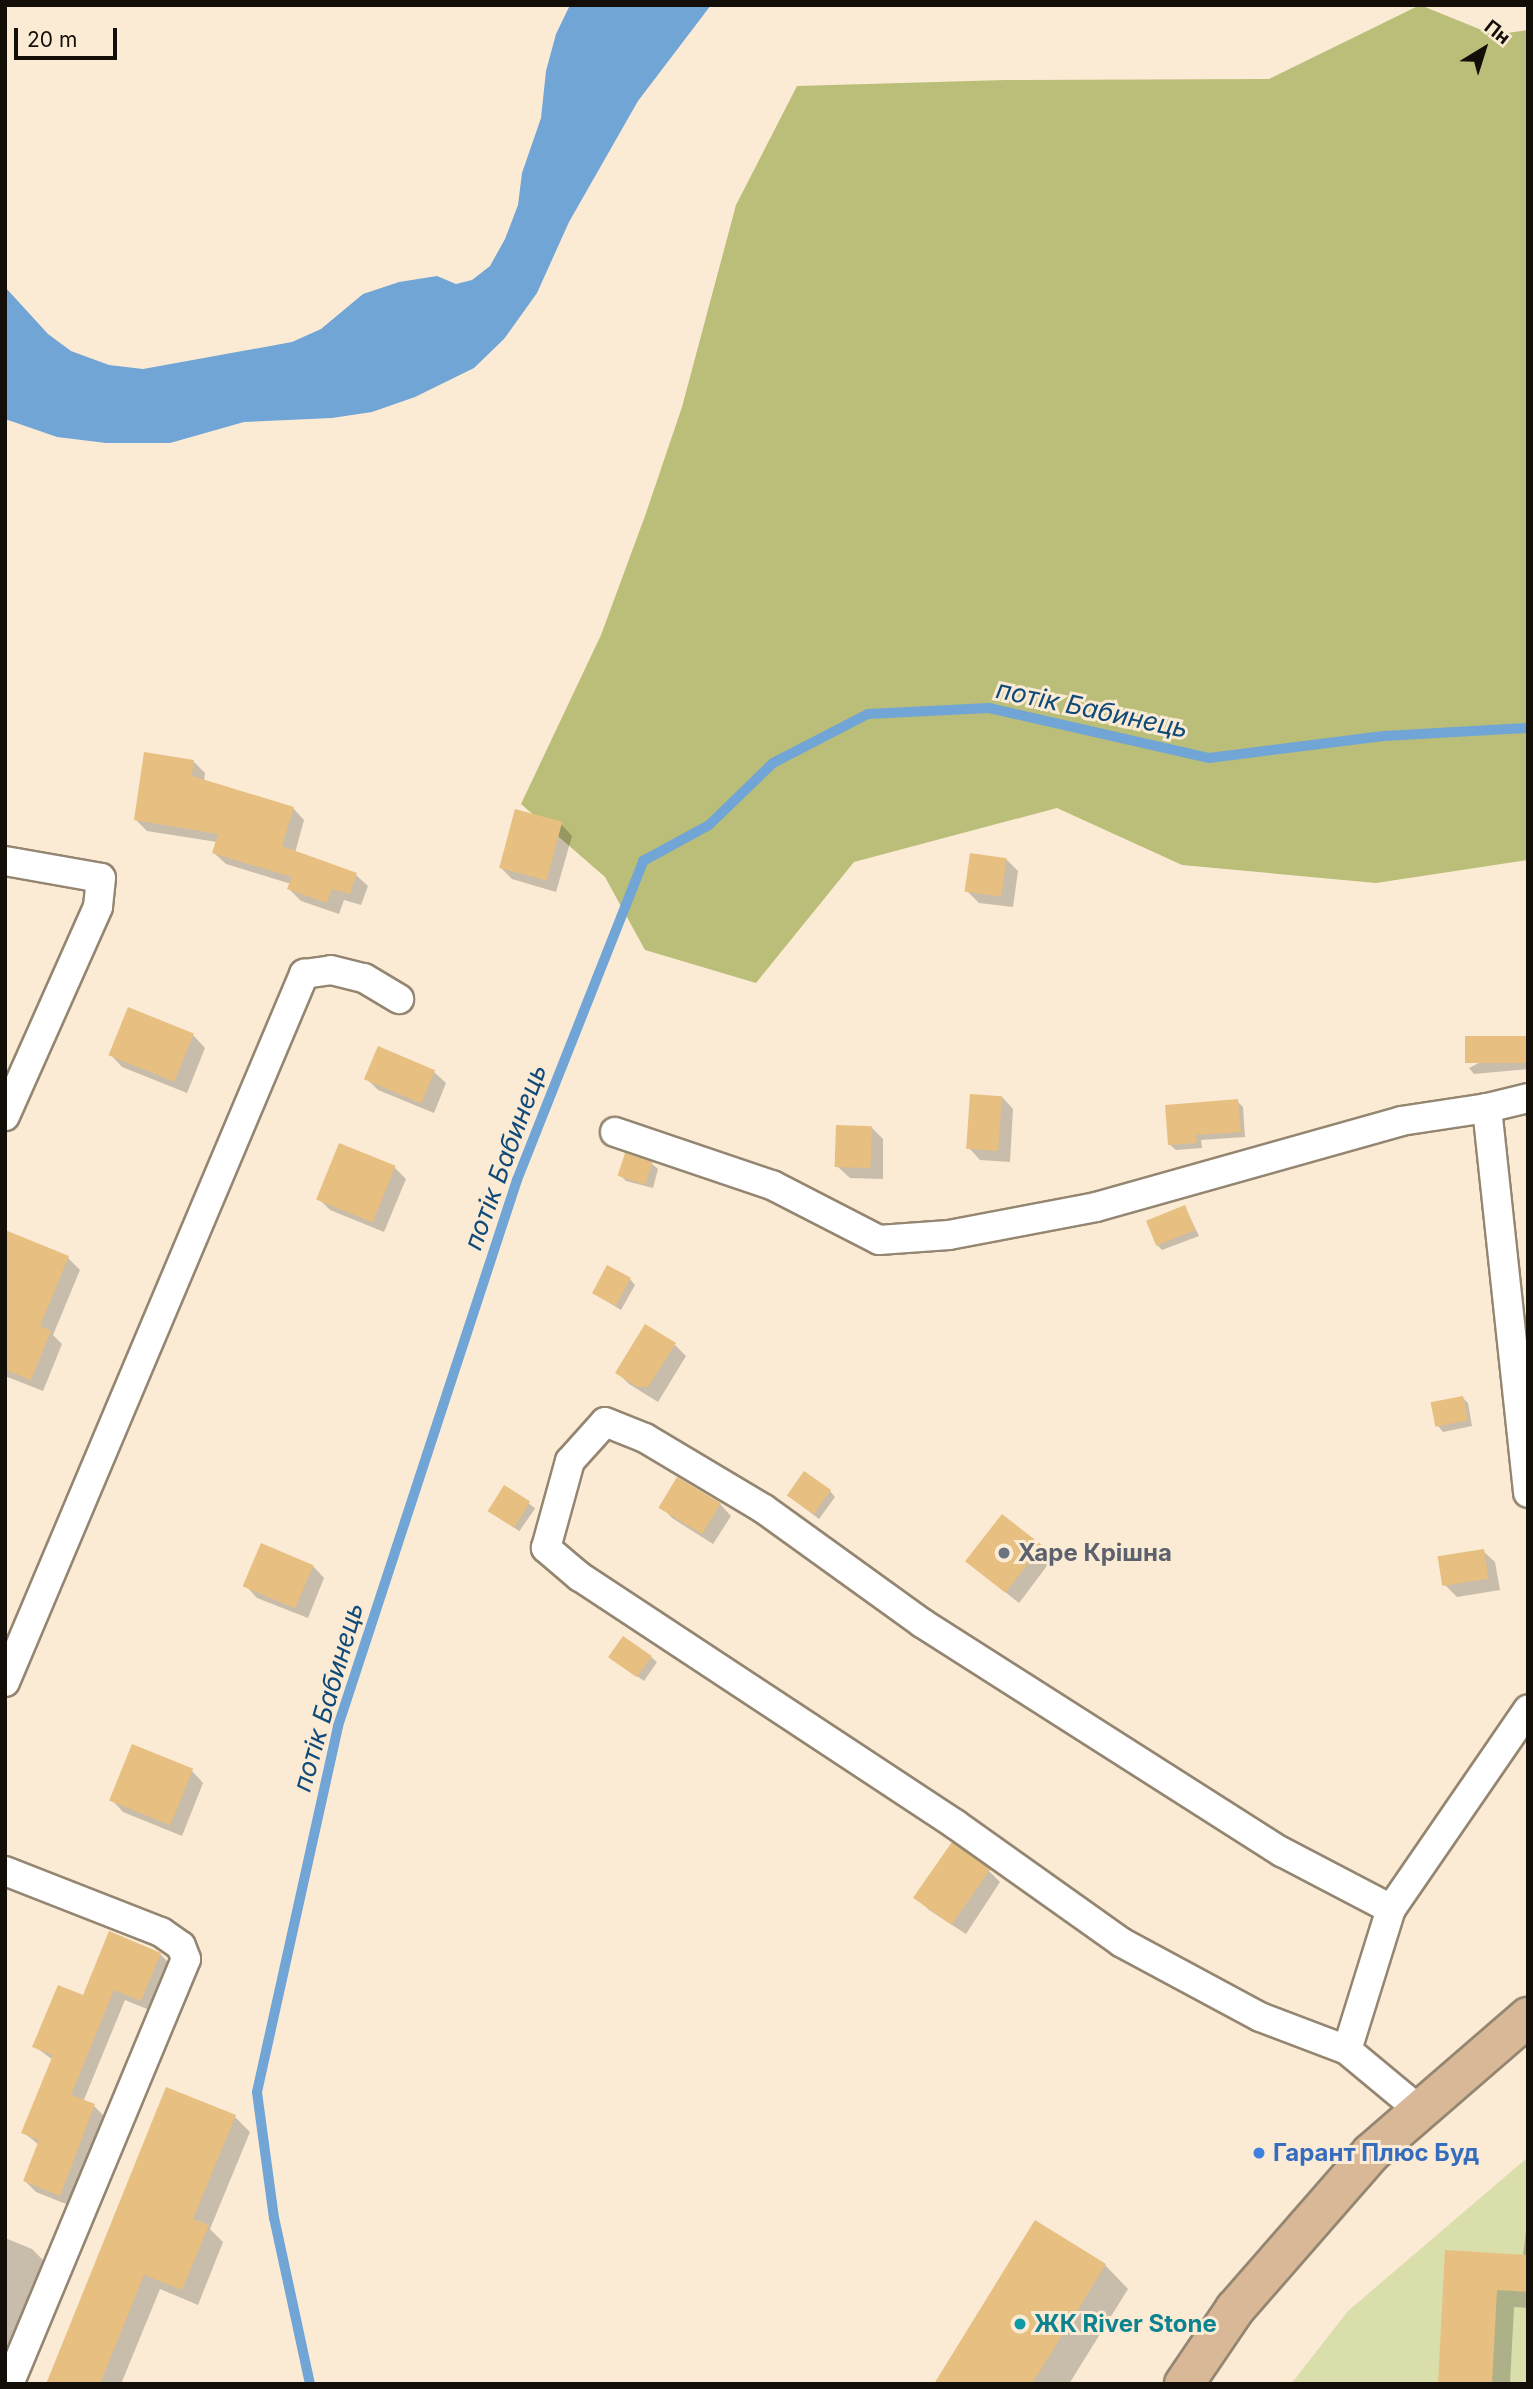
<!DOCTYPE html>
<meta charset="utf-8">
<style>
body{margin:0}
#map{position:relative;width:1533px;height:2389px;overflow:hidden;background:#fbebd5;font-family:Inter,sans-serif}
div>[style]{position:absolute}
.green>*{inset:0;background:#dadeab}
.forest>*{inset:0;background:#bbbe78}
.water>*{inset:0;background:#71a5d6}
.shadow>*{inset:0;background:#0003;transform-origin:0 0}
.stream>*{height:10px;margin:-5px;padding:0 5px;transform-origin:5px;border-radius:5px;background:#71a5d6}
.building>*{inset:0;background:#e7bf81;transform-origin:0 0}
.roads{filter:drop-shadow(2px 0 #948671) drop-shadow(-2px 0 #948671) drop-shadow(0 2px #948671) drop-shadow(0 -2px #948671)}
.street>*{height:28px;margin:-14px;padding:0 14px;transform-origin:14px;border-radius:14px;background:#fff}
.primary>*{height:38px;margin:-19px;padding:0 19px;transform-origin:19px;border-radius:19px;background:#d8b896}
.dots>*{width:19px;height:19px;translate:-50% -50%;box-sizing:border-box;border:4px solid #fbebd5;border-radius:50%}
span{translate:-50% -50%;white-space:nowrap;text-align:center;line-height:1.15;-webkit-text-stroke:6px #fbebd5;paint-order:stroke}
.worship-label{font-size:24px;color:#5b616d;font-weight:700}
.left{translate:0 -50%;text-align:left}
.shop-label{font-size:24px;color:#366cbe;font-weight:700}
.culture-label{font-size:24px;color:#0d838f;font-weight:700}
.water-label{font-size:26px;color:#104a79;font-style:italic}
.frame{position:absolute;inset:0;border:7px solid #130e07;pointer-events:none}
.north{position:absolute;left:1449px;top:14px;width:70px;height:70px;-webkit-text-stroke:5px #fbebd5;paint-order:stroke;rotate:38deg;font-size:19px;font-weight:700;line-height:28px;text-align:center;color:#130e07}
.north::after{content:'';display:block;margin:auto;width:24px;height:32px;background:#130e07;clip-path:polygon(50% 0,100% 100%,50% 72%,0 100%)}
.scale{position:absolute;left:14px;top:28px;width:103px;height:32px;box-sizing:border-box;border:4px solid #130e07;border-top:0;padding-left:9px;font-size:21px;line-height:24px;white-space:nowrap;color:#130e07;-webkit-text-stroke:5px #fbebd5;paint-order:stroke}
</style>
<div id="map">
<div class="green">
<div style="clip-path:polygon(1528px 2157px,1528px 2384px,1291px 2384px,1348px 2311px)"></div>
</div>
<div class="forest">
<div style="clip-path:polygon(1420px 5px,1494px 35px,1528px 30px,1528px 860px,1376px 883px,1182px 865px,1057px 808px,854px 862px,756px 983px,645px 950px,605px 877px,521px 804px,601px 635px,645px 516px,682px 407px,736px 205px,797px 86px,1006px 80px,1269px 79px)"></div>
</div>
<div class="water">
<div style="clip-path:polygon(570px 5px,711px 5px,638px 101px,569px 222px,537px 293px,504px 339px,474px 368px,415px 397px,372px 412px,332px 418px,244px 422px,170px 443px,106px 443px,57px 437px,5px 419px,5px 287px,48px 334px,71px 351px,109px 365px,143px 369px,292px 342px,321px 329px,363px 294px,399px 282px,437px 276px,456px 284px,472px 280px,490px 266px,505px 239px,518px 205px,522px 173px,541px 118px,546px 71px,556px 34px)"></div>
</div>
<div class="shadow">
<div style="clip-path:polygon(194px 762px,205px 773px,204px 782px,293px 808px,304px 820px,295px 853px,356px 875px,368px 886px,361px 905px,344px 900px,339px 914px,301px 901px,289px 889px,291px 884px,226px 864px,214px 853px,217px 842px,147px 831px,135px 819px)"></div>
<div style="clip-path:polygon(561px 824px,572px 836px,556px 892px,512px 879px,500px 867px)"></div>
<div style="clip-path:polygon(1006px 859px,1018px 871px,1013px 907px,979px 903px,967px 891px)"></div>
<div style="clip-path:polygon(129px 1009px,194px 1036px,205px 1048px,187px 1093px,122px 1067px,111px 1055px)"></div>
<div style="clip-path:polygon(1528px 1038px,1528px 1069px,1474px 1074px,1469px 1068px)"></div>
<div style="clip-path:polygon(434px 1072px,446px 1083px,434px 1113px,378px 1090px,366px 1078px)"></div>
<div style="clip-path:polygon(1002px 1097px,1013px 1109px,1010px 1162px,980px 1160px,969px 1148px)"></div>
<div style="clip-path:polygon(1237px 1101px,1243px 1107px,1245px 1137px,1201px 1140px,1202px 1148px,1176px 1150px,1170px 1145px)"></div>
<div style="clip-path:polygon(872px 1128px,883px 1139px,883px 1179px,850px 1178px,838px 1167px)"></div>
<div style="clip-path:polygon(652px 1164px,658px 1169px,653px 1188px,626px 1181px,621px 1176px)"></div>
<div style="clip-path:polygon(394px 1167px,406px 1179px,384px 1232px,330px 1210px,318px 1198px)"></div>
<div style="clip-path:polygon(1185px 1207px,1199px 1236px,1162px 1250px,1157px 1245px)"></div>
<div style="clip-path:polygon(5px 1232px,68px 1258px,80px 1270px,53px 1335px,62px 1344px,43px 1391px,5px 1376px)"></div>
<div style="clip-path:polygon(630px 1279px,635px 1285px,621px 1310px,593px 1293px)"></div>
<div style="clip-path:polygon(675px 1345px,686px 1356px,658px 1402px,629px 1384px,617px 1372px)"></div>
<div style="clip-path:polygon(1462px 1397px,1468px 1403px,1472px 1426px,1443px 1432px,1438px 1426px)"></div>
<div style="left:505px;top:1487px;width:37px;height:28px;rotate:35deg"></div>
<div style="clip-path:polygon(830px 1491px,835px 1497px,819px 1519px,794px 1500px)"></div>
<div style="clip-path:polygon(720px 1504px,731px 1516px,713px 1544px,672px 1518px,661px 1506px)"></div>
<div style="clip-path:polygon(1041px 1546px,1053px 1558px,1019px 1603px,968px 1562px)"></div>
<div style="clip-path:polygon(1483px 1551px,1495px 1562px,1500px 1590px,1457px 1597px,1445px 1585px)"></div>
<div style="clip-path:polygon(313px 1566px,324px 1578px,308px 1618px,257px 1598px,246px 1586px)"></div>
<div style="clip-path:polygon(651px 1657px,657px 1662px,644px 1681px,611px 1658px)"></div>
<div style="clip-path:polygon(192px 1771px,203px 1783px,182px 1836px,123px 1812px,112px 1800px)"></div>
<div style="clip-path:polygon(988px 1870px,1000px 1882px,966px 1934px,929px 1910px,917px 1898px)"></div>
<div style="clip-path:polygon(160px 1954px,171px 1965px,152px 2011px,125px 2000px,83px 2102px,94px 2106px,105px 2117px,71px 2206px,36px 2192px,25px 2181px,39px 2145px,23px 2132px,53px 2060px,34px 2046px,83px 1998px)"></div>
<div style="clip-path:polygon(235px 2117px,250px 2132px,210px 2229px,223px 2242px,198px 2305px,160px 2289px,121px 2384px,48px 2384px)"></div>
<div style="clip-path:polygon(1528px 2213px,1528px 2308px,1514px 2307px,1510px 2384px,1439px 2384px,1447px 2252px,1523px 2256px)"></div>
<div style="clip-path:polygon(5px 2238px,32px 2249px,44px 2261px,13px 2337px,19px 2343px,5px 2375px)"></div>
<div style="clip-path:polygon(1105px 2265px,1128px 2289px,1069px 2384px,936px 2384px)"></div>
</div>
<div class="stream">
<div style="left:310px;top:2384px;width:170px;rotate:-102.2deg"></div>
<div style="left:274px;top:2218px;width:127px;rotate:-97.7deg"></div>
<div style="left:257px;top:2092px;width:375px;rotate:-77.5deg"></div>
<div style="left:338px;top:1726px;width:575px;rotate:-71.85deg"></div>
<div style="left:517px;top:1180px;width:343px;rotate:-68.4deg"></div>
<div style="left:643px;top:861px;width:75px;rotate:-28.6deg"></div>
<div style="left:709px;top:825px;width:89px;rotate:-44.1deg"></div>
<div style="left:773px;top:763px;width:107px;rotate:-27.3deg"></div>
<div style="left:868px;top:714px;width:121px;rotate:-2.8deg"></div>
<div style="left:989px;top:708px;width:226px;rotate:12.8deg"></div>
<div style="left:1209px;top:758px;width:176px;rotate:-7.2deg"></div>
<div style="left:1384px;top:736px;width:144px;rotate:-3.2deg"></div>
</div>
<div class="building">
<div style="clip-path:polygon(144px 752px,194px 760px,192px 776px,294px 807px,282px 846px,357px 873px,350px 894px,332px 889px,327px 903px,287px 889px,292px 877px,212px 853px,218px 834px,134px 820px)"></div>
<div style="left:515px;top:809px;width:49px;height:61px;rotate:15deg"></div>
<div style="left:970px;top:853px;width:37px;height:39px;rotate:8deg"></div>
<div style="left:128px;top:1007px;width:71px;height:52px;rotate:22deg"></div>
<div style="left:1528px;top:1036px;width:27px;height:63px;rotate:90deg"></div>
<div style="left:378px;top:1046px;width:62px;height:36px;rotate:23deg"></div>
<div style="left:970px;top:1094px;width:32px;height:55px;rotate:4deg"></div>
<div style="clip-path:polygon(1238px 1099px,1241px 1132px,1196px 1135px,1197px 1143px,1168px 1145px,1165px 1105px)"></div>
<div style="left:836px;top:1125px;width:36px;height:42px;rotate:2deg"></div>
<div style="left:339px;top:1143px;width:61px;height:61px;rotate:22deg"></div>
<div style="left:625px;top:1153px;width:29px;height:24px;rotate:18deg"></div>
<div style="left:1185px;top:1205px;width:27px;height:42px;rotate:68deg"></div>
<div style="clip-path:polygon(5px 1230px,69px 1256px,40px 1326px,51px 1331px,31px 1380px,5px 1370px)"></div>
<div style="left:607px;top:1265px;width:27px;height:32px;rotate:28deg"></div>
<div style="clip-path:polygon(645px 1324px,676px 1343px,648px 1387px,638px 1387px,615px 1373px)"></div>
<div style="left:1463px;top:1396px;width:25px;height:33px;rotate:79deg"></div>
<div style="left:804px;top:1471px;width:33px;height:30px;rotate:35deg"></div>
<div style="left:677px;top:1477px;width:51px;height:36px;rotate:31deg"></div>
<div style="left:504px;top:1485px;width:31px;height:31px;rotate:32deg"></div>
<div style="left:1002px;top:1514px;width:51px;height:60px;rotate:38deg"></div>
<div style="left:261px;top:1543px;width:57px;height:47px;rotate:23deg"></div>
<div style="left:1484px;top:1549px;width:30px;height:47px;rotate:81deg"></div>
<div style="left:623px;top:1636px;width:35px;height:26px;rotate:35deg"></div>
<div style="left:132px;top:1744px;width:66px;height:61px;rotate:22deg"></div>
<div style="left:952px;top:1842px;width:47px;height:68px;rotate:35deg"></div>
<div style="clip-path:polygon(109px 1931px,161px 1953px,141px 2001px,114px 1990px,71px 2095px,95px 2104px,60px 2196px,23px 2181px,39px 2140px,21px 2133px,53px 2055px,32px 2047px,58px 1985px,83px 1995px)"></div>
<div style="clip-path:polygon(166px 2087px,236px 2115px,193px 2219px,209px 2225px,182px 2290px,144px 2275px,100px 2384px,46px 2384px)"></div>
<div style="clip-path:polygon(1035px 2220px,1106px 2264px,1032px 2384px,934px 2384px)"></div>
<div style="clip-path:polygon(1445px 2250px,1528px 2255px,1528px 2292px,1497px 2290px,1492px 2384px,1438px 2384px)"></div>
</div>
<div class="roads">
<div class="street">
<div style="left:5px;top:861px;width:97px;rotate:10deg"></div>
<div style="left:101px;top:878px;width:29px;rotate:96deg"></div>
<div style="left:98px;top:907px;width:229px;rotate:114deg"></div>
<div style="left:1487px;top:1108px;width:387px;rotate:83.9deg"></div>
<div style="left:615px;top:1132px;width:166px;rotate:18.7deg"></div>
<div style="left:772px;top:1185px;width:120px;rotate:27.2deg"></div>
<div style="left:879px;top:1240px;width:70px;rotate:-4.1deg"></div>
<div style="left:949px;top:1235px;width:150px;rotate:-10.8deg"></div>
<div style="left:1096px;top:1207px;width:317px;rotate:-15.7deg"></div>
<div style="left:1401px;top:1121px;width:87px;rotate:-8.6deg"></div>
<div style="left:1487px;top:1108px;width:42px;rotate:-13.7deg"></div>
<div style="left:5px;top:1682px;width:769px;rotate:-67.1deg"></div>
<div style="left:304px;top:974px;width:27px;rotate:-8deg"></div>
<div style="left:331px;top:970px;width:34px;rotate:14deg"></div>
<div style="left:364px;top:978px;width:41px;rotate:31deg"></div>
<div style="left:5px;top:1871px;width:168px;rotate:21.4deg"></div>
<div style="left:161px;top:1932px;width:24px;rotate:35deg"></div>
<div style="left:181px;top:1946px;width:14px;rotate:69deg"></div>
<div style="left:186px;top:1959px;width:460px;rotate:112.6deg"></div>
<div style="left:1347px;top:2050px;width:93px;rotate:-159.2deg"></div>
<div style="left:1260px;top:2017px;width:158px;rotate:-151.7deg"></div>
<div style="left:1121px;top:1942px;width:204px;rotate:-144.6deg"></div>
<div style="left:955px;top:1824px;width:449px;rotate:-146.6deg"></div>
<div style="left:580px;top:1577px;width:45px;rotate:-139.5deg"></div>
<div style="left:546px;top:1548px;width:90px;rotate:-74.6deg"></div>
<div style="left:570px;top:1461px;width:52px;rotate:-48.1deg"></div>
<div style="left:605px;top:1422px;width:43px;rotate:21.8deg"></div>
<div style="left:645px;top:1438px;width:139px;rotate:30.8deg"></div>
<div style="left:764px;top:1509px;width:195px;rotate:35.8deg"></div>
<div style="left:922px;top:1623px;width:427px;rotate:32.5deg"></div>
<div style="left:1282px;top:1852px;width:123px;rotate:27.6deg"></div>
<div style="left:1418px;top:2109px;width:92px;rotate:-140.3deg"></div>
<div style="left:1347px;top:2050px;width:148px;rotate:-72.7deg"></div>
<div style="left:1391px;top:1909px;width:242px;rotate:-55.5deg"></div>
</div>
<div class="primary">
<div style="left:1184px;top:2384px;width:91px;rotate:-55.8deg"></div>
<div style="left:1235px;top:2309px;width:207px;rotate:-48.9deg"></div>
<div style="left:1371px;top:2153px;width:208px;rotate:-40.9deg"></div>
</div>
</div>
<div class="dots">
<div style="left:1004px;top:1553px;background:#6b7280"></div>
<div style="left:1259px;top:2153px;background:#3f7fe0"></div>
<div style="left:1020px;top:2324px;background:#0f9aa8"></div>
</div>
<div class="worship-label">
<span class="left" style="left:1018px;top:1553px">Харе Крішна</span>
</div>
<div class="shop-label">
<span class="left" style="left:1273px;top:2153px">Гарант Плюс Буд</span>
</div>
<div class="culture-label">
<span class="left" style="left:1034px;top:2324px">ЖК River Stone</span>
</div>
<div class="water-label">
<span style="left:1092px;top:709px;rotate:12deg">потік Бабинець</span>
<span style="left:505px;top:1157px;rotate:-70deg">потік Бабинець</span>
<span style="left:328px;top:1697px;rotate:-74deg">потік Бабинець</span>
</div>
<div class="frame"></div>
<div class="north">Пн</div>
<div class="scale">20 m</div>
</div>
